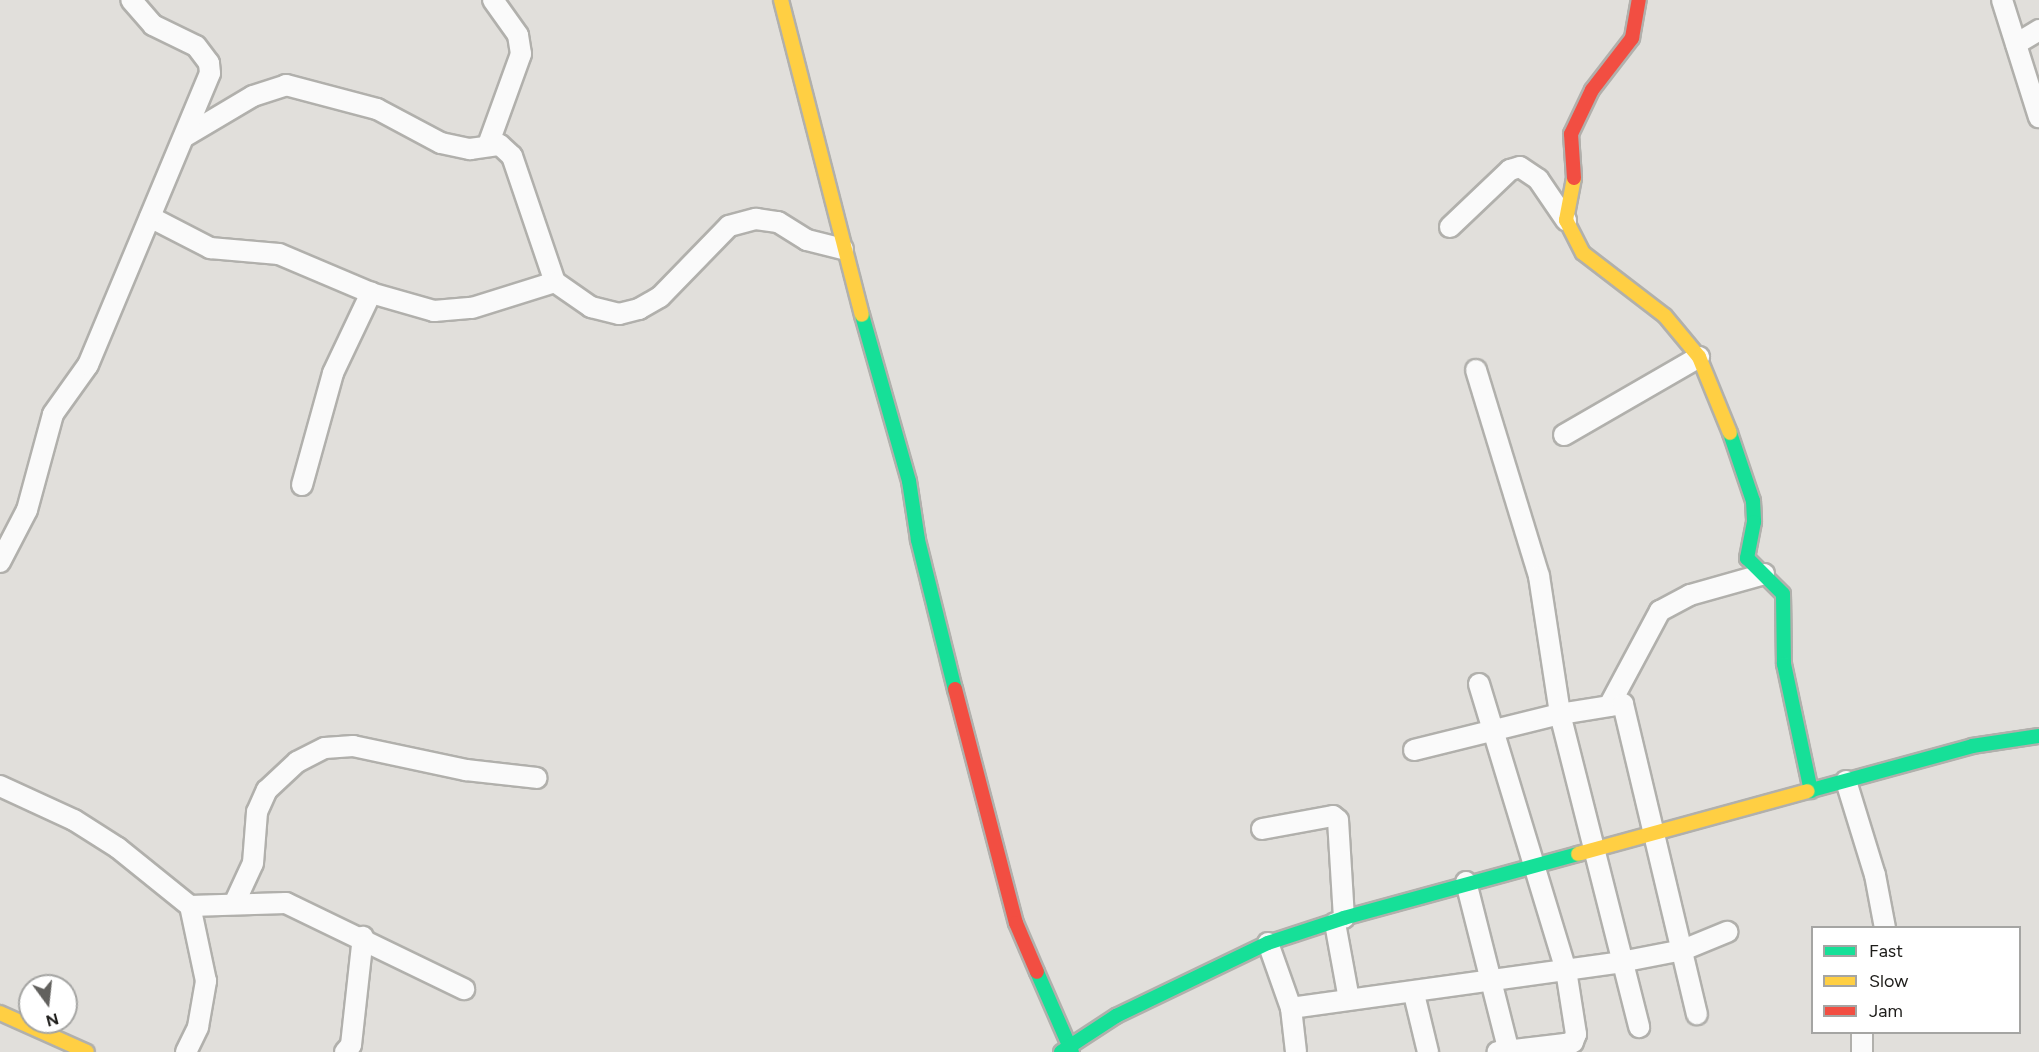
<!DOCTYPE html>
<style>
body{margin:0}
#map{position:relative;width:2039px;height:1052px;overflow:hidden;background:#e1dfdb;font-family:Figtree,sans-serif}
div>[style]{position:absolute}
.roads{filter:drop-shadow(2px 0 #b1b0ac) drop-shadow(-2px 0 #b1b0ac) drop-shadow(0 2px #b1b0ac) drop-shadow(0 -2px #b1b0ac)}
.street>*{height:20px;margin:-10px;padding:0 10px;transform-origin:10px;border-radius:10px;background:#fafafa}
.fast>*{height:14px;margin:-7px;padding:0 7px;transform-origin:7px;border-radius:7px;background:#16e098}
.slow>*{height:14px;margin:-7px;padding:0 7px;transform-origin:7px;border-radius:7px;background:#ffcf43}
.jam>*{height:14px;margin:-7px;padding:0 7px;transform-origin:7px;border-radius:7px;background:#f24e42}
span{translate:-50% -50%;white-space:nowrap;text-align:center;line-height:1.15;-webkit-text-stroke:4.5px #fff;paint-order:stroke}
.legend{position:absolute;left:1811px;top:926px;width:210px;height:108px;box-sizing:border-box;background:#fff;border:2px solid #a5a5a3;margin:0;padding:8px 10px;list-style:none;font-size:18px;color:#1e1d1a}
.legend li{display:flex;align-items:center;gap:12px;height:30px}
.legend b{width:30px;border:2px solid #a5a5a3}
.north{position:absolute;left:18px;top:974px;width:60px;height:60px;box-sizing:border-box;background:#fff;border:2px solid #a5a5a3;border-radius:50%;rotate:165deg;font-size:16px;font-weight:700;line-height:24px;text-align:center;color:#1e1d1a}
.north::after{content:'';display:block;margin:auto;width:21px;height:27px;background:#62615e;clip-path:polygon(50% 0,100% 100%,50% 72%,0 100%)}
</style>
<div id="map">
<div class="roads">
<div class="street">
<div style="left:2002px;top:0;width:123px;rotate:72.5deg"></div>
<div style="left:2016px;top:44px;width:27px;rotate:-31deg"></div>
<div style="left:184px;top:137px;width:80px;rotate:-30.7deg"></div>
<div style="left:253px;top:96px;width:35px;rotate:-18deg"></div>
<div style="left:286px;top:85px;width:94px;rotate:14.8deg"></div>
<div style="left:377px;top:109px;width:72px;rotate:28deg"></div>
<div style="left:441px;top:143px;width:30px;rotate:12deg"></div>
<div style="left:470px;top:149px;width:30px;rotate:-8deg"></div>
<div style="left:500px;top:145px;width:16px;rotate:43deg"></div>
<div style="left:512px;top:156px;width:133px;rotate:71.2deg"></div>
<div style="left:488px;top:145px;width:97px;rotate:-70.1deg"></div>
<div style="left:521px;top:54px;width:19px;rotate:-99deg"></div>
<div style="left:518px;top:35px;width:43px;rotate:-125.5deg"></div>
<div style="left:150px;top:217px;width:68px;rotate:27.3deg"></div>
<div style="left:210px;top:248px;width:69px;rotate:5deg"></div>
<div style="left:279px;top:254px;width:100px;rotate:23deg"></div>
<div style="left:371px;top:293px;width:66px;rotate:15.9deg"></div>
<div style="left:434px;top:311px;width:38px;rotate:-5deg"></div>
<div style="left:472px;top:308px;width:87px;rotate:-17.4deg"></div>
<div style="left:555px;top:282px;width:44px;rotate:34.8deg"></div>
<div style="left:591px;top:307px;width:29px;rotate:14deg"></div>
<div style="left:619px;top:314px;width:21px;rotate:-14deg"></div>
<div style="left:639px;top:309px;width:24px;rotate:-30deg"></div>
<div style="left:660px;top:297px;width:99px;rotate:-45.8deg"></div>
<div style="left:729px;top:226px;width:28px;rotate:-15deg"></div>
<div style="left:756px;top:219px;width:22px;rotate:8deg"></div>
<div style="left:778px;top:222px;width:34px;rotate:32deg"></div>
<div style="left:807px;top:240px;width:37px;rotate:14deg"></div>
<div style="left:1450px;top:227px;width:83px;rotate:-43.5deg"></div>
<div style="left:1510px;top:170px;width:10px;rotate:-17deg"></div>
<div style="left:1520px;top:167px;width:22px;rotate:34deg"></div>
<div style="left:1538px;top:179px;width:50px;rotate:55.7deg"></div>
<div style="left:1476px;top:370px;width:215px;rotate:73deg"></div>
<div style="left:1539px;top:576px;width:140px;rotate:81.3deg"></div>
<div style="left:1560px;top:714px;width:323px;rotate:75.8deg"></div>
<div style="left:1564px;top:435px;width:156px;rotate:-30deg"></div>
<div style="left:302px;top:485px;width:116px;rotate:-74.5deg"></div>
<div style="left:333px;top:373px;width:89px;rotate:-64.6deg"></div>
<div style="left:0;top:562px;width:59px;rotate:-62.6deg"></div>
<div style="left:27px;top:510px;width:99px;rotate:-74.8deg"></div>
<div style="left:53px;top:414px;width:60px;rotate:-54.5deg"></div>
<div style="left:88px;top:365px;width:316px;rotate:-67.3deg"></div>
<div style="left:210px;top:73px;width:10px;rotate:-96deg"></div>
<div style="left:209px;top:63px;width:21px;rotate:-127deg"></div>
<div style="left:196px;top:46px;width:48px;rotate:-154deg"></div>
<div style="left:153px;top:25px;width:33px;rotate:-131deg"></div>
<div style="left:1479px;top:684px;width:299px;rotate:73.1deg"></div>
<div style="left:1566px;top:970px;width:65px;rotate:81.1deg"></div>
<div style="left:1576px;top:1034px;width:9px;rotate:111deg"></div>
<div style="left:1573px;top:1042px;width:8px;rotate:166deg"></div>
<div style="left:1565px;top:1044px;width:68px;rotate:173.3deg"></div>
<div style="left:1609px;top:706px;width:108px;rotate:-61.8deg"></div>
<div style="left:1660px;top:611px;width:34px;rotate:-28deg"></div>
<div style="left:1690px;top:595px;width:77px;rotate:-15.8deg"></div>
<div style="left:1414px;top:750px;width:150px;rotate:-13.9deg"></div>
<div style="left:1560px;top:714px;width:64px;rotate:-9deg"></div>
<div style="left:1623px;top:704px;width:319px;rotate:76.6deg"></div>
<div style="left:1846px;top:781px;width:98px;rotate:72.9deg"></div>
<div style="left:1875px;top:875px;width:54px;rotate:79.3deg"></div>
<div style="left:0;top:786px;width:81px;rotate:24.7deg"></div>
<div style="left:74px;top:820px;width:52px;rotate:32.5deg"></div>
<div style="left:118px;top:848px;width:92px;rotate:38.9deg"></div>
<div style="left:1262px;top:829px;width:72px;rotate:-10.4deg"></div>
<div style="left:1333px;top:816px;width:6px;rotate:39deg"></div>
<div style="left:1338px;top:820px;width:98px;rotate:86.5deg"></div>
<div style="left:1466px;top:882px;width:175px;rotate:75.8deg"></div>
<div style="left:235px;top:902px;width:43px;rotate:-65.2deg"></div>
<div style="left:253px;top:863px;width:51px;rotate:-85.5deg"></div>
<div style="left:257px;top:812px;width:24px;rotate:-66deg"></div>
<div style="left:267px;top:790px;width:41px;rotate:-43deg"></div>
<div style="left:297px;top:762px;width:31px;rotate:-27deg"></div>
<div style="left:325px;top:748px;width:28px;rotate:-4deg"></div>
<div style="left:353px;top:746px;width:116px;rotate:12deg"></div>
<div style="left:466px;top:770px;width:71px;rotate:6.4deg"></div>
<div style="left:1335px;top:923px;width:77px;rotate:79.6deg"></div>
<div style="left:1268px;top:943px;width:69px;rotate:70.5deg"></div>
<div style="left:1291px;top:1008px;width:44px;rotate:83.5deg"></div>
<div style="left:1414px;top:994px;width:60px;rotate:76.4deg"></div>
<div style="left:1291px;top:1008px;width:333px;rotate:-7.9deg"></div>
<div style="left:1621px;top:962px;width:63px;rotate:-11deg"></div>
<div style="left:1683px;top:950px;width:48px;rotate:-22.2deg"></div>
<div style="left:1862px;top:1032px;width:20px;rotate:90deg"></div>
<div style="left:186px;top:1052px;width:28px;rotate:-64deg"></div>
<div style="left:198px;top:1027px;width:47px;rotate:-80.1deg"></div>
<div style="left:206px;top:981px;width:77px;rotate:-102deg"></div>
<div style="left:190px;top:906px;width:96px;rotate:-1.8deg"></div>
<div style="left:286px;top:903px;width:198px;rotate:25.8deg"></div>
<div style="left:345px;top:1052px;width:9px;rotate:-49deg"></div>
<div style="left:351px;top:1045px;width:109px;rotate:-83.7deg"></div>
</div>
<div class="fast">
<div style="left:862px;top:315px;width:173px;rotate:74.2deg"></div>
<div style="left:909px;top:481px;width:60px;rotate:81.3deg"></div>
<div style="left:918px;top:540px;width:154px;rotate:76.1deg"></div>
<div style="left:1730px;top:433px;width:72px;rotate:71.3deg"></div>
<div style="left:1753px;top:501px;width:21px;rotate:87deg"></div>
<div style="left:1754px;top:522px;width:37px;rotate:101deg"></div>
<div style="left:1747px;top:558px;width:51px;rotate:45deg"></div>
<div style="left:1783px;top:594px;width:70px;rotate:89.2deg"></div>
<div style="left:1784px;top:664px;width:130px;rotate:78deg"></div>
<div style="left:1808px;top:791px;width:170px;rotate:-15.3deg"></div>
<div style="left:1972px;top:746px;width:68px;rotate:-8.5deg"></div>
<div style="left:1037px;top:972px;width:87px;rotate:66.4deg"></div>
<div style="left:1061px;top:1052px;width:66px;rotate:-33.2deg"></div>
<div style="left:1116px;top:1016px;width:169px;rotate:-25.7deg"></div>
<div style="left:1268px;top:943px;width:80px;rotate:-18.2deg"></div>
<div style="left:1344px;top:918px;width:243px;rotate:-15.3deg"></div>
</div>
<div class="slow">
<div style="left:781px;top:0;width:325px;rotate:75.6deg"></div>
<div style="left:1574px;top:178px;width:43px;rotate:100.8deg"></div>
<div style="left:1566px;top:220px;width:37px;rotate:63deg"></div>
<div style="left:1583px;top:253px;width:103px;rotate:37.5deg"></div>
<div style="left:1665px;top:316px;width:53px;rotate:50.3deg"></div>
<div style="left:1699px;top:357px;width:82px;rotate:67.8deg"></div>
<div style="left:1578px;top:854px;width:238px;rotate:-15.3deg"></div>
<div style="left:0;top:1013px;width:95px;rotate:24.1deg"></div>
</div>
<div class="jam">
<div style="left:1574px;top:178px;width:44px;rotate:-93.9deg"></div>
<div style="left:1571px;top:134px;width:49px;rotate:-64.5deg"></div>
<div style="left:1592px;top:90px;width:66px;rotate:-52.4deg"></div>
<div style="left:1632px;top:38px;width:39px;rotate:-80deg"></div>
<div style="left:955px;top:689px;width:242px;rotate:75.4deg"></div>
<div style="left:1016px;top:923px;width:53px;rotate:66.8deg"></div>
</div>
</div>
<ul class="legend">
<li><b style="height:8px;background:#16e098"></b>Fast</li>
<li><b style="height:8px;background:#ffcf43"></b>Slow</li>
<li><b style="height:8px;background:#f24e42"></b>Jam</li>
</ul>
<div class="north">N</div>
</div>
